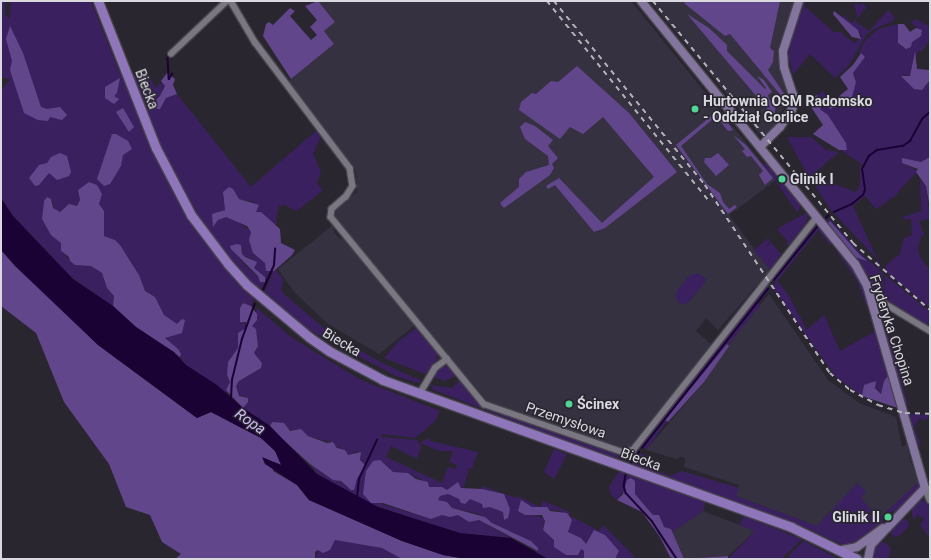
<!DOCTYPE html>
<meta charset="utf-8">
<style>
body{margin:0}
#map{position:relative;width:931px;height:560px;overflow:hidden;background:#292630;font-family:Roboto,sans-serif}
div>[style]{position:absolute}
.built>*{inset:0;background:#363140}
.green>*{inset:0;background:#3b2060}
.forest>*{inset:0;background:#61468c}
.water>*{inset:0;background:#1a0234}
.stream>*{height:1.5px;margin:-0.75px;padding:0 0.75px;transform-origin:0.75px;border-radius:0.75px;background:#1a0234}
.roads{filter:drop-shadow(1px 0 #46444b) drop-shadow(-1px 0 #46444b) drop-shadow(0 1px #46444b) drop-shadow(0 -1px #46444b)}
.street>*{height:5.5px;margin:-2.75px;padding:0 2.75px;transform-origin:2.75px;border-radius:2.75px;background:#7a7682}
.secondary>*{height:8px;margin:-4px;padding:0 4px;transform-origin:4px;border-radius:4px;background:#84759e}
.primary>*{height:9px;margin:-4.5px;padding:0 4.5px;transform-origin:4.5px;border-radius:4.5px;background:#8f75ba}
.rail>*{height:1.5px;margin-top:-0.75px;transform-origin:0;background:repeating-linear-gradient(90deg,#b3b2b9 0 5px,transparent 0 10px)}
.dots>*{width:11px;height:11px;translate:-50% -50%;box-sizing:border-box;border:2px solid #292630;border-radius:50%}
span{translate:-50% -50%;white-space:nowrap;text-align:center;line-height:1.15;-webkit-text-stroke:3px #292630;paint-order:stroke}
.street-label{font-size:14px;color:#dad9df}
.poi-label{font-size:14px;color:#dad9df;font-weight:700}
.left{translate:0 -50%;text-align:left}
.right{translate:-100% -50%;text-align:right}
.water-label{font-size:15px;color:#cebaf6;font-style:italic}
.frame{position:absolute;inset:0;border:2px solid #dad9df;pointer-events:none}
</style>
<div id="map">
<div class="built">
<div style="clip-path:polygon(318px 1px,631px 1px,776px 180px,729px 215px,770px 270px,718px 330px,706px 318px,696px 331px,711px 344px,631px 448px,622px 450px,488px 402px,332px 216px,334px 209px,357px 192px,356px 172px,288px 82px,334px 44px,324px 31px,335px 22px)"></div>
<div style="clip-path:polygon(650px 1px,796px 1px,780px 66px,789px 93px,783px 100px,786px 105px,775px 120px,778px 123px,763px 138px)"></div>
<div style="clip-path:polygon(333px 225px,334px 232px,339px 238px,344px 240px,415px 325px,379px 354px,328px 324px,295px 293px,278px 269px)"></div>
<div style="clip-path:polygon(769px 294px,828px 380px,859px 403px,896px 417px,902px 447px,907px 444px,910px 460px,919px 482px,850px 545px,830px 511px,817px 526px,736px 496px,739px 485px,684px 467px,685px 458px,681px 457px,676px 459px,646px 450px,704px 382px,729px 344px)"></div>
<div style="clip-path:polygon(703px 511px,755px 531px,728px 556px,684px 559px,671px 533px)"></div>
</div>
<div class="green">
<div style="clip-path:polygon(1px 1px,5px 1px,5px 14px,10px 20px,11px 1px,91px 1px,120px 74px,124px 78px,156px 158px,173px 192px,204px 240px,254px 299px,251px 306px,243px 303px,240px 308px,246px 328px,239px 336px,238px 348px,228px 362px,227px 375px,230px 382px,226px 393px,186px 365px,180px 357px,181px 354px,165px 338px,172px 336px,177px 324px,164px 315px,155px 297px,145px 291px,139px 275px,120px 245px,115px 240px,104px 236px,104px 211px,99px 204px,99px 199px,78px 195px,80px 200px,77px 206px,69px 204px,59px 212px,53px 208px,53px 201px,44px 201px,42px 219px,48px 230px,61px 243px,61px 251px,75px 265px,91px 266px,102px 273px,107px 288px,114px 296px,113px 306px,73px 279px,13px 216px,1px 198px,1px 91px,10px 79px,1px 77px)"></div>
<div style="clip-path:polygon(803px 1px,806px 1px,804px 6px,834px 32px,842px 32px,844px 36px,855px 43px,862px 36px,858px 30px,842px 18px,843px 15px,852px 23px,857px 17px,854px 3px,861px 5px,862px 3px,867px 7px,855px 21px,869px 31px,888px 10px,895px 17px,891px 22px,874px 29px,866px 35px,849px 65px,835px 78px,810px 54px,793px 75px,788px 54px)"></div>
<div style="clip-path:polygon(917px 19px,930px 27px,930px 40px,922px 51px,918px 51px,916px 58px,914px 54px,910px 76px,903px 74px,914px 89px,925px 87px,930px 80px,930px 157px,926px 161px,906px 165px,918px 171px,898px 192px,898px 194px,876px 209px,865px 196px,853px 206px,882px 270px,875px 263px,877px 259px,831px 210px,806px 172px,787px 137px,811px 137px,826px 150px,839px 152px,814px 173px,818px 178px,856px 192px,860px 185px,860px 166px,866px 167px,842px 151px,846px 143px,828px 115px,822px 112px,817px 95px,823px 91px,829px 99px,826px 101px,834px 105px,852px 97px,856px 79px,853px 73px,865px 57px,861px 53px,859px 54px,864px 42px,878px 29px,898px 24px,898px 43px,903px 48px,913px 40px,919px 29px,910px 22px)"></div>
<div style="clip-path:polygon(evenodd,144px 70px,156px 88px,159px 84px,165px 83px,157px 109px,160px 109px,166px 98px,177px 94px,251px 187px,317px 130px,321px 136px,313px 154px,321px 172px,317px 183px,323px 190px,297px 211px,284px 205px,279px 206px,276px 219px,277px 224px,271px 224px,261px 212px,256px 212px,254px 202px,239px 199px,233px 189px,223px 196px,225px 210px,217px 212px,216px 225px,217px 220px,226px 217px,236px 220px,251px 232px,249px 240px,253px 253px,265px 263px,266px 271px,270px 271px,260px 291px,222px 251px,182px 192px,163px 154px,133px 76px,144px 70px,232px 245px,243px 250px,242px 254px,245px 257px,252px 258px,254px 268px,262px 276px,259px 278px,246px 266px,235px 253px,232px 245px)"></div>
<div style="clip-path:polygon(766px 163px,801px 204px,798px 213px,764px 165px)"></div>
<div style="clip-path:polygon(920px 179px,926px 186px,930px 219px,919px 221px,924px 234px,921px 237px,918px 249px,920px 257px,930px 271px,930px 308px,885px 271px,886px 265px,900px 254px,904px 238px,912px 235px,911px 219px,903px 219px,903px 217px,921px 211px)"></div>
<div style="clip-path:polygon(808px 212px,807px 222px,789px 245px,785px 244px,788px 242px,777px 229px)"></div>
<div style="clip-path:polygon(830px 219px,860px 253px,883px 273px,884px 289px,881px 297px,873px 293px,866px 277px,826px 223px)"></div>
<div style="clip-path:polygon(813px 225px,820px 226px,832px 243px,830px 245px,818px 230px,777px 281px,788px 294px,807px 330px,824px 315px,840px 351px,874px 332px,871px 311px,891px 376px,887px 377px,884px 381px,881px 394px,875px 386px,863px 392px,862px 396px,835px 376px,772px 287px,776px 282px,771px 279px)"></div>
<div style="clip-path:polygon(768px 238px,770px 241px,766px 247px,771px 242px,781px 254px,770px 270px,754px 250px)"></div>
<div style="clip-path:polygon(835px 245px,864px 286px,868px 310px,857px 281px,834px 247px)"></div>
<div style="clip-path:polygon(273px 271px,277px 271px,283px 279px,281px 289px,284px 294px,325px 329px,380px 362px,422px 381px,417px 383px,396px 376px,311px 331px,264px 294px)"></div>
<div style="clip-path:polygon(698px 273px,707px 280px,688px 303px,681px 304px,676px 299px,676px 292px,689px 276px)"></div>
<div style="clip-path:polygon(885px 275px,930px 312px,930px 329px,884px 300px)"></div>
<div style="clip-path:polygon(766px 285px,770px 289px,758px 303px,760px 306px,701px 378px,696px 381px,646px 450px,642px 447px,640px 444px)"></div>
<div style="clip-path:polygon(878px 304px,880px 305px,908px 404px,904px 402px)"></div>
<div style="clip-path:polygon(257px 308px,291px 337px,359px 379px,440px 411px,435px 421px,415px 438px,381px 434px,382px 437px,417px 440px,421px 446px,417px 459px,391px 446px,386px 457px,442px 483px,448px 467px,456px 469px,457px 465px,449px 462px,453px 451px,439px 451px,420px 443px,428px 438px,431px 441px,478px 452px,472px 468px,469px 468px,464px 487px,461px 488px,458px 482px,447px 490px,442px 487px,429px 487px,429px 483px,420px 479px,408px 473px,393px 472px,382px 464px,378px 503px,431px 519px,442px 515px,450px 517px,458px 515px,469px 522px,479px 520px,511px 538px,460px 533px,415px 520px,366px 502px,317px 474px,310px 464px,325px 475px,341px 481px,348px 488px,365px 465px,360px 460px,361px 455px,358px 451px,348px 455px,331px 442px,308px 436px,298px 430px,290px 430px,272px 422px,270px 426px,243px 408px,248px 402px,245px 396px,239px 396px,236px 386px,239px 381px,261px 368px,262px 362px,254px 353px,258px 346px,257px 335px,252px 326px)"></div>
<div style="clip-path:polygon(418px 326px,438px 353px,436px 363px,425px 374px,384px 358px,399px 341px)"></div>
<div style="clip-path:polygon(442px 366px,451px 367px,455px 376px,445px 381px,436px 378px,433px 375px)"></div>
<div style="clip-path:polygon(461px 379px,482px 403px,617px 453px,619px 460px,617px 461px,434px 390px,430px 385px,452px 388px)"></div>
<div style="clip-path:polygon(908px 414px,930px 415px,925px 421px,920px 418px,914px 427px,921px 445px,918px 446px)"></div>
<div style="clip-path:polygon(554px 449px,567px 454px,554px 479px,544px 472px)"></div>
<div style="clip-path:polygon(636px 451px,646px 456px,646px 466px,670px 476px,682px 471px,739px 488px,736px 496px,817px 526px,857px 483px,866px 491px,861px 498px,879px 518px,919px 482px,913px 464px,911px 463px,914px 462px,921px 485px,900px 511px,893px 511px,882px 520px,882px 525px,858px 543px,847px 547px,806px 528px,634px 467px,635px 465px,629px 464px,627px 461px,632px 453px)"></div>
<div style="clip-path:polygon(619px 471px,706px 501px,703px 511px,671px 533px,671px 529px,664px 527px,635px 494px,635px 481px,626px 487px,617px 500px,611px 495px,609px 487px)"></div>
<div style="clip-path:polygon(482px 486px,516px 498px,517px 496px,540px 507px,543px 501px,570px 512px,569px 515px,560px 511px,532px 507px,521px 500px,535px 516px,544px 518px,543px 530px,554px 540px,554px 547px,566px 555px,581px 549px,584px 551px,584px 559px,548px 559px,536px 552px,531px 541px,492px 523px,479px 514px,452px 508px,447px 502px,438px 500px,440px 496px,448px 494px,459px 499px,461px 503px,470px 499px,503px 512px,503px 519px,510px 509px,504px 494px,481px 489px)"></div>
<div style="clip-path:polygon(922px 499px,930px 506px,930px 538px,920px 525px,925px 518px,922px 518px,917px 514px,916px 519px,912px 517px,912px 508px)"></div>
<div style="clip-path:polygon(571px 516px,599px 531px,603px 525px,633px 555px,634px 559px,615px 559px,618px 554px,605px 535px,597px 533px,588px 539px,586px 545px,581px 538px,568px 532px)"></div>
<div style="clip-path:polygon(744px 516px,801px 539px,801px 540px,781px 559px,728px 559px,755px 531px,739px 525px)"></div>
<div style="clip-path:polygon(901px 519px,907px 520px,909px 526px,899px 536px,893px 537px,890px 529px)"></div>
<div style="clip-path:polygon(335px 540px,382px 548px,402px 559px,315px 559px,318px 550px,330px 550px)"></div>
<div style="clip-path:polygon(804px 541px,839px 559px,790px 559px,789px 555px)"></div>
<div style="clip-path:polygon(885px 542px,891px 549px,888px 559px,870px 559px,870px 555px,877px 543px)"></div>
</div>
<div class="forest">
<div style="clip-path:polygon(318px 1px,335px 22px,324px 31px,334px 44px,291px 79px,263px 36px,266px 24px,269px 22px,273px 25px,290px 8px,295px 11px,290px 16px,311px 40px,317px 35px,310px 27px,317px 20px,305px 6px)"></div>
<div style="clip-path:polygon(686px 1px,780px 1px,770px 48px,774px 51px,773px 62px,768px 70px,785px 95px,783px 98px,730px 34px,725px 36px,684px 3px)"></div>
<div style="clip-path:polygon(834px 11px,858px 30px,861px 39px,852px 37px,833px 14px)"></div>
<div style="clip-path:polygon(687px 14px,709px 28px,727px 45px,727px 51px,765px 89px,766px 88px,757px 76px,764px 80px,772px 92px,768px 95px,769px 99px,776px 104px,774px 117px)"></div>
<div style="clip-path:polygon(898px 24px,904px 24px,910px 32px,916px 28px,922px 30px,921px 36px,912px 42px,911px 47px,906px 49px,898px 43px)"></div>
<div style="clip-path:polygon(10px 26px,23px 53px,41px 107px,47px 109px,60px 107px,67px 115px,62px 120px,50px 117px,48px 121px,38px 120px,24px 113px,10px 70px,12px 61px,6px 39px)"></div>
<div style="clip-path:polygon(915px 51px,917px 69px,930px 70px,930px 80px,922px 90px,914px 89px,901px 76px,910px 76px)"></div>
<div style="clip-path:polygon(861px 53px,865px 57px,853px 73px,856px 82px,852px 97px,830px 109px,826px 101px,833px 101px,848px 89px,840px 77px,853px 65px)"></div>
<div style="clip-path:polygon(577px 66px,629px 113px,677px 172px,605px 228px,594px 232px,555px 185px,548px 189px,546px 186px,559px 178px,602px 223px,654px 177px,603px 117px,583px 134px,570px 127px,560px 139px,519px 110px,521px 102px,532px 93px,536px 94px,551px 81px,558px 82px)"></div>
<div style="clip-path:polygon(167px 73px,175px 79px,173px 85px,177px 94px,166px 98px,160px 109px,157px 109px,153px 103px,160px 96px,165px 86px,161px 81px)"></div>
<div style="clip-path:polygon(120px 78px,117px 93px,114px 96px,119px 99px,114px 104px,105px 98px,105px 87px)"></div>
<div style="clip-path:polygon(817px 95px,821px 110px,828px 115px,846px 143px,847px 150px,839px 150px,813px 134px,823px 125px,807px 101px)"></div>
<div style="clip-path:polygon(123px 108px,134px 127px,129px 132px,116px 112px)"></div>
<div style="clip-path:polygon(715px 113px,723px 116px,733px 130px,728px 131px,720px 121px,713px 119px,681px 146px,707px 184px,720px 193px,723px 202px,729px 209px,735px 205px,737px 207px,728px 214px,676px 145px)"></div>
<div style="clip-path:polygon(525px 122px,535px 126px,553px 140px,548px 146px,558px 158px,552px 164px,554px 168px,550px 175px,504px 208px,500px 203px,519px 187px,519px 179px,526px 172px,549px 165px,548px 156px,525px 139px,520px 127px)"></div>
<div style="clip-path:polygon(112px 134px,116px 134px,128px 141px,132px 149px,123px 155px,121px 166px,110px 184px,104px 186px,97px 179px)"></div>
<div style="clip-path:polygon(733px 135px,746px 145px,773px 178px,765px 185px,759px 175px,763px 171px,751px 156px,747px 157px,742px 151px,745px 149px)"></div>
<div style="clip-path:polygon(60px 153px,67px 156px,71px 172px,69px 176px,57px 180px,49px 173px,39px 185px,35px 186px,29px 178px,39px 165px,47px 163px,51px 157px)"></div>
<div style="clip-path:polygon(718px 153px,729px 165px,716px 176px,704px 162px,705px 158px,711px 158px)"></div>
<div style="clip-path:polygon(930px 157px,930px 208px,926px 186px,916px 172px,918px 169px,902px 163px,902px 158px,921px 162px)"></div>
<div style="clip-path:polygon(89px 182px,97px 185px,102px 194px,99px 204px,104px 211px,104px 236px,115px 240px,120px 245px,139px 275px,145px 291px,155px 297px,164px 315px,177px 324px,182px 319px,185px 320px,182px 333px,165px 338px,178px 349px,181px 354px,180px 357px,136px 327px,113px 306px,114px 296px,107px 288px,102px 273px,91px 266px,75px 265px,70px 261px,69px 257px,61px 251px,61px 243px,51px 235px,42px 219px,44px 201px,47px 197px,51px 199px,53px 208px,60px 212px,69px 204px,77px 206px,80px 200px,78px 190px)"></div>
<div style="clip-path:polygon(229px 187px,233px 189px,239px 199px,259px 205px,256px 212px,261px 212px,280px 229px,281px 243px,295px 250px,292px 255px,274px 271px,266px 271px,265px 263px,253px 253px,249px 240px,251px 232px,247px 226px,226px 217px,218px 220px,213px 227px,212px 214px,225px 210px,223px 192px)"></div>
<div style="clip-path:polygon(830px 221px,859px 254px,867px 261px,855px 257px,830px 227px,828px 223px)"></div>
<div style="clip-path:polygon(237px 244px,241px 245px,242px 254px,245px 257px,257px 262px,254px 268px,265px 277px,265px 282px,260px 282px,258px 276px,231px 249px,230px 246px)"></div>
<div style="clip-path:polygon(1px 250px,98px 345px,197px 418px,211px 412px,261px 438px,275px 451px,282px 465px,274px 462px,273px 471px,297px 485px,309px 500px,402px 541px,443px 555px,466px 559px,402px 559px,382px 548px,335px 540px,330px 550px,323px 553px,318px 550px,315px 552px,315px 559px,175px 559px,181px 554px,162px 542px,150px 515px,126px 507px,109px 464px,64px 402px,36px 333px,1px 306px)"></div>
<div style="clip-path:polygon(243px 303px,251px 306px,257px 314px,257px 320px,252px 326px,256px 329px,258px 346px,254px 353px,262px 363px,261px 368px,239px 381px,236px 386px,239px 396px,248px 398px,248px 402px,243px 408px,226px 390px,230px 382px,227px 375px,228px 362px,238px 348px,238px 333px,246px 328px,246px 322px,240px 322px,240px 308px)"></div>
<div style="clip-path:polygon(727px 344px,729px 346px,704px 382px,668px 422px,665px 420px)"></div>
<div style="clip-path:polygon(891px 376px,898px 408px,862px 396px,864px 385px,876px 381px,875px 388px,881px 394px,884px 381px,887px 377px)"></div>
<div style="clip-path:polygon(272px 422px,284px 423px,290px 431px,301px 429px,308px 436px,327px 443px,333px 442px,337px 448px,345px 450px,348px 455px,361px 452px,360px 460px,365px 465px,357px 479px,354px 490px,351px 490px,341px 481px,333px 480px,310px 464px,279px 436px,270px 426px)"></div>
<div style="clip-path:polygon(380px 460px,393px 472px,408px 473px,416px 479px,428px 482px,429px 487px,442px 487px,447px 490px,458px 482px,461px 488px,482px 489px,504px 494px,510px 509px,508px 518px,504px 520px,503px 512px,490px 507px,483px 508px,482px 504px,470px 499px,465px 504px,461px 503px,459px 499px,448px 494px,440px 496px,438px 500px,447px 502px,452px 508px,485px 517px,492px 523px,531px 541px,538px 548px,538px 551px,479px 520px,469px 522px,458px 515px,450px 517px,442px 515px,431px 519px,383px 503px,371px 503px,363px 494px,366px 471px,373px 461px)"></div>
<div style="clip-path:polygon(631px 478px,635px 481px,635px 494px,653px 515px,659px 515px,664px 527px,671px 529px,684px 559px,728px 556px,728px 559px,676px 559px,670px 557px,660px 537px,642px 512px,617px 500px,623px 494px,627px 480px)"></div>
<div style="clip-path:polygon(521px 500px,532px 507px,547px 507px,550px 511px,567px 513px,572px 520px,568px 532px,581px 538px,586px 544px,594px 530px,605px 535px,619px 551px,615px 559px,584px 559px,584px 551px,581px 549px,578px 555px,566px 555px,554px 547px,554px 540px,543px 530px,545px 521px,542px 515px,525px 515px,518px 511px)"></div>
</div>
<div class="water">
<div style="clip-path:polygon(1px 198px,13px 216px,73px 279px,113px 306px,136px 327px,174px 352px,186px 365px,217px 385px,243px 408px,270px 426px,317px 474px,378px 507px,460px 533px,511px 538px,548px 559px,466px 559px,443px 555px,402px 541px,309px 500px,297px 485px,265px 464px,262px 457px,281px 465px,275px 451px,261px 438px,211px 412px,197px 418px,98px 345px,15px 266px,1px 250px)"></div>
</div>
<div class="stream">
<div style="left:168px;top:57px;width:22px;rotate:87deg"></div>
<div style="left:169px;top:79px;width:6px;rotate:-59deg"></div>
<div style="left:834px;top:212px;width:20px;rotate:-24deg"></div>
<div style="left:852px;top:204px;width:14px;rotate:-39deg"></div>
<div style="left:863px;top:195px;width:5px;rotate:-68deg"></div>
<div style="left:865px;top:190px;width:21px;rotate:-98deg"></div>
<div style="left:862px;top:169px;width:15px;rotate:-62deg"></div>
<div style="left:869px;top:156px;width:10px;rotate:-37deg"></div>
<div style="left:877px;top:150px;width:26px;rotate:-9deg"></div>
<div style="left:903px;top:146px;width:9px;rotate:-36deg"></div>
<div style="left:910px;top:141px;width:26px;rotate:-61deg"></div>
<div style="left:923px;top:118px;width:9px;rotate:-41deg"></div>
<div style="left:826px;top:218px;width:3px;rotate:-45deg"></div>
<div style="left:774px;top:280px;width:68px;rotate:-50.9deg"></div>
<div style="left:263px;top:290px;width:27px;rotate:-66deg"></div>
<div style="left:274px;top:265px;width:16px;rotate:-86deg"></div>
<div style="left:231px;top:398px;width:18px;rotate:-87deg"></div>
<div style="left:232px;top:380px;width:42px;rotate:-76.3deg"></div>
<div style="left:242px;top:339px;width:37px;rotate:-70deg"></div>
<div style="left:642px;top:448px;width:203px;rotate:-51.6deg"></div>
<div style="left:630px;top:464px;width:15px;rotate:-53deg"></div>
<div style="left:626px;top:475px;width:11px;rotate:100deg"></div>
<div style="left:624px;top:486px;width:7px;rotate:74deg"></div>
<div style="left:626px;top:493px;width:38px;rotate:47deg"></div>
<div style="left:652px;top:521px;width:45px;rotate:56.7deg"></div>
<div style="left:357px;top:498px;width:19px;rotate:-84deg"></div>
<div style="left:359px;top:479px;width:43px;rotate:-65.2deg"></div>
</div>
<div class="roads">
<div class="street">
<div style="left:231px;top:1px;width:48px;rotate:59.7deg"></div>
<div style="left:255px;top:42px;width:158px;rotate:53deg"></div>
<div style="left:350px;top:168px;width:18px;rotate:81deg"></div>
<div style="left:353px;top:186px;width:13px;rotate:122deg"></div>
<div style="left:346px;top:197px;width:18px;rotate:139deg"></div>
<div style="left:332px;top:209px;width:8px;rotate:97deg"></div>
<div style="left:331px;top:217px;width:242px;rotate:50.7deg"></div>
<div style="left:484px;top:404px;width:147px;rotate:19.1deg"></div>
<div style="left:623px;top:452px;width:10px;rotate:-11deg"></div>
<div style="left:633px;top:450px;width:297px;rotate:-51.7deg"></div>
<div style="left:171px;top:54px;width:77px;rotate:-43.4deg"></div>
<div style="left:871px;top:298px;width:14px;rotate:21deg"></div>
<div style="left:884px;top:303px;width:54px;rotate:31.3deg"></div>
<div style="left:420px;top:393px;width:29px;rotate:-59deg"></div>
<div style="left:435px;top:368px;width:15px;rotate:-37deg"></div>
<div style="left:925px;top:488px;width:13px;rotate:67deg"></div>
</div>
<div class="secondary">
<div style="left:641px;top:1px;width:339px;rotate:50.9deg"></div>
<div style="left:855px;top:264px;width:25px;rotate:61deg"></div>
<div style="left:867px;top:286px;width:210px;rotate:74deg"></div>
<div style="left:925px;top:488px;width:79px;rotate:133.5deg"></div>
<div style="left:871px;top:545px;width:14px;rotate:102deg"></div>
<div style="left:760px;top:147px;width:28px;rotate:-45deg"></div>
<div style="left:780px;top:127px;width:22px;rotate:-56deg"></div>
<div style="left:792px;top:109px;width:14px;rotate:-86deg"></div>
<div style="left:793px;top:95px;width:29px;rotate:-108deg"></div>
<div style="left:784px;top:67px;width:16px;rotate:-94deg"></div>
<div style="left:783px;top:51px;width:52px;rotate:-72.3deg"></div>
<div style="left:842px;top:550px;width:15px;rotate:-11deg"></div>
<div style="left:857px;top:547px;width:32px;rotate:-36deg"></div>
</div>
<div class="primary">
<div style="left:98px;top:1px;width:158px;rotate:68.5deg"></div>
<div style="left:156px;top:148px;width:76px;rotate:62.4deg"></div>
<div style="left:191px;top:215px;width:61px;rotate:52.9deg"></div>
<div style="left:228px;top:264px;width:28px;rotate:48deg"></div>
<div style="left:247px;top:285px;width:81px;rotate:40deg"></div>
<div style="left:309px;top:337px;width:24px;rotate:35deg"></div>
<div style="left:329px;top:351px;width:61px;rotate:28.2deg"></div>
<div style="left:383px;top:380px;width:434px;rotate:19.8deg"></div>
<div style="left:791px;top:527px;width:73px;rotate:25.9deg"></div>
</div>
</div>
<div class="rail">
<div style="left:547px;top:1px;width:259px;rotate:51deg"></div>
<div style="left:554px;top:1px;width:238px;rotate:50.6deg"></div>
<div style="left:705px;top:185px;width:226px;rotate:56.4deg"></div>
<div style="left:830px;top:373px;width:26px;rotate:40deg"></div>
<div style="left:850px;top:390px;width:32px;rotate:28deg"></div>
<div style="left:878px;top:405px;width:28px;rotate:17deg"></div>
<div style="left:905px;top:413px;width:25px;rotate:2deg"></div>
<div style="left:653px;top:1px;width:314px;rotate:50.4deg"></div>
<div style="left:853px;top:243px;width:102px;rotate:41deg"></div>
</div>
<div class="dots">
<div style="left:695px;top:109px;background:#53d396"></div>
<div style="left:782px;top:179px;background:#53d396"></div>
<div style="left:569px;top:404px;background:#53d396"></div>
<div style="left:888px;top:517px;background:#53d396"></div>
</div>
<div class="street-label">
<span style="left:147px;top:89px;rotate:69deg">Biecka</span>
<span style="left:892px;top:330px;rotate:72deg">Fryderyka Chopina</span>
<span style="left:342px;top:342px;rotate:31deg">Biecka</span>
<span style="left:566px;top:420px;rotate:19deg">Przemysłowa</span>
<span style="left:641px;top:459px;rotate:20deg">Biecka</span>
</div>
<div class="poi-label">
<span class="left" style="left:703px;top:109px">Hurtownia OSM Radomsko<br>- Oddział Gorlice</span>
<span class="left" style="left:790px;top:179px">Glinik I</span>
<span class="left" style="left:577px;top:404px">Ścinex</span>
<span class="right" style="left:880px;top:517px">Glinik II</span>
</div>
<div class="water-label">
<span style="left:250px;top:422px;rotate:35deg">Ropa</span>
</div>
<div class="frame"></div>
</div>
